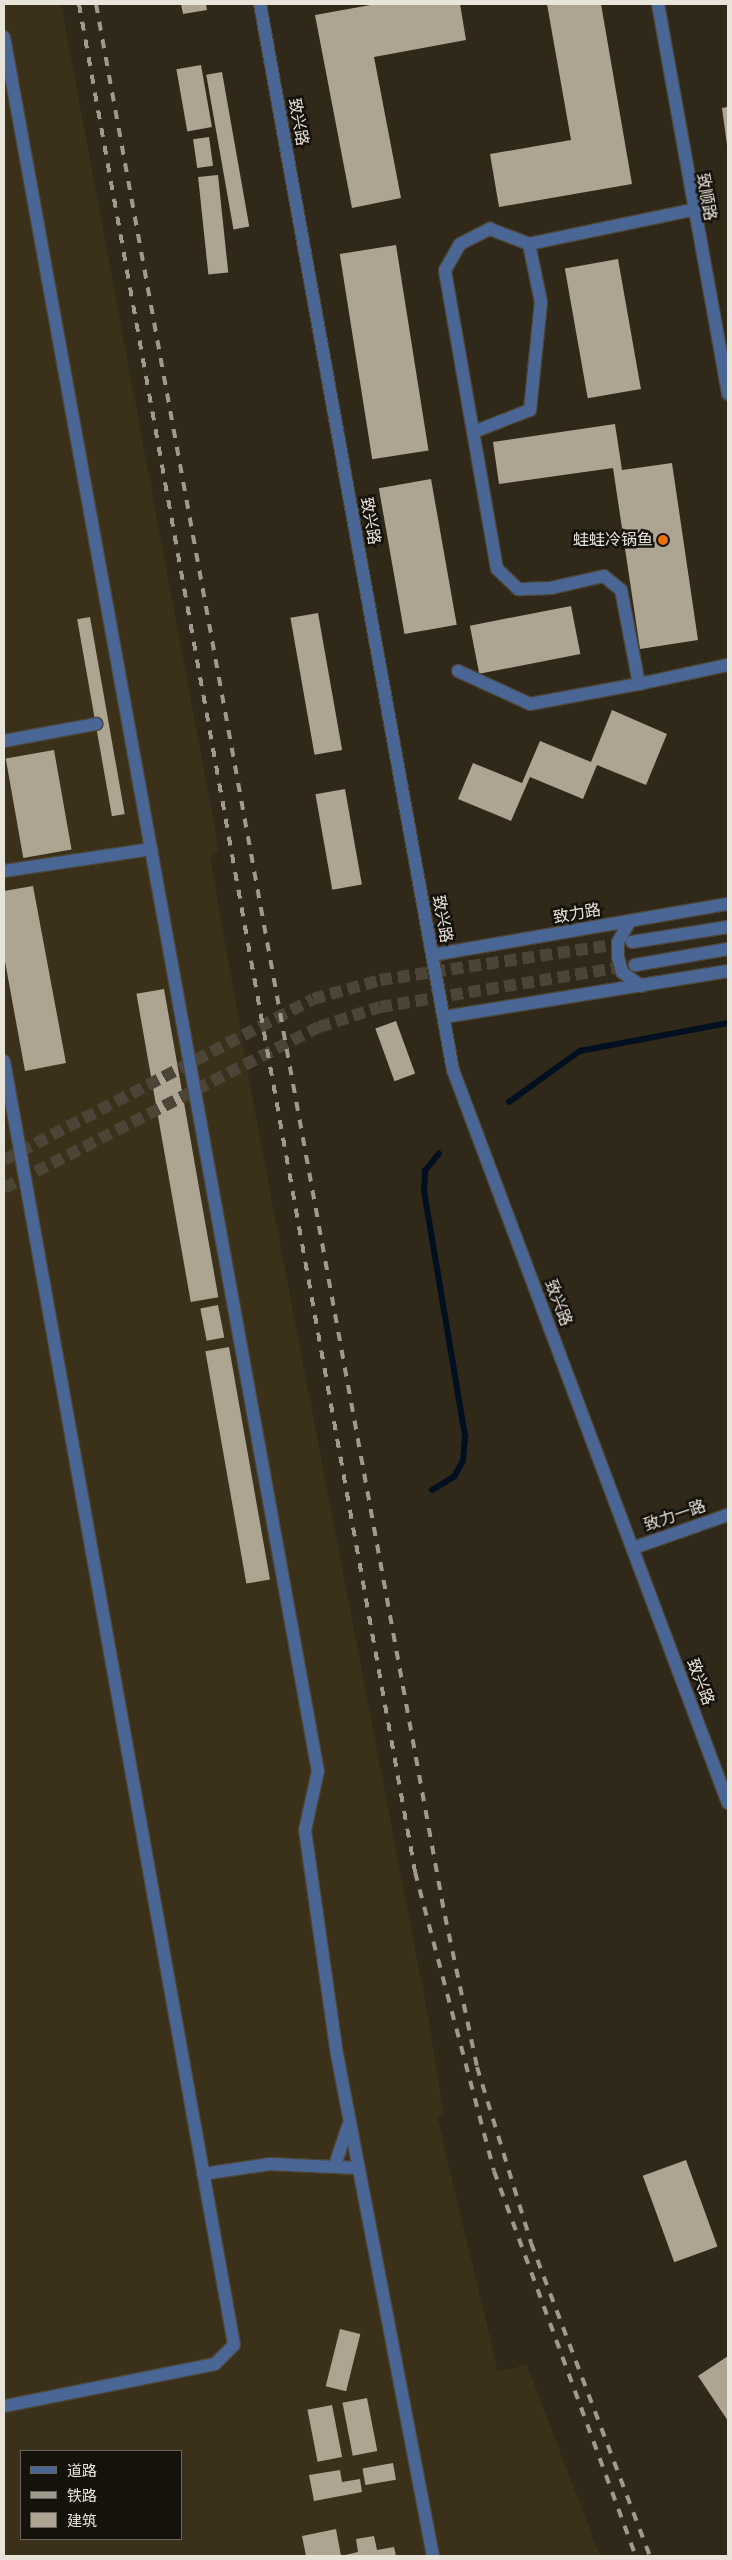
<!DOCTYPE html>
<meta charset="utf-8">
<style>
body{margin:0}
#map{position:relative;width:732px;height:2560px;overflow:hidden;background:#302819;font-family:Raleway,"Noto Sans SC",sans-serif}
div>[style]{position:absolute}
.built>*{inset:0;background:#3b301a}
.stream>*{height:5.5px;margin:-2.75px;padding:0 2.75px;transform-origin:2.75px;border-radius:2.75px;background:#001021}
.building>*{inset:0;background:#ada492;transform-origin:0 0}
.minor-tunnel>*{height:12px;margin-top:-6px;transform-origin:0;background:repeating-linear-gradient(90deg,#4c4436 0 12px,transparent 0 18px)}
.roads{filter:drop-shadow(1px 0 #4d4638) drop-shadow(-1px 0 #4d4638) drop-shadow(0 1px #4d4638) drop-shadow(0 -1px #4d4638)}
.minor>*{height:12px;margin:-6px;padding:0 6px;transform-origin:6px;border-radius:6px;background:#4a6694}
.rail>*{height:4px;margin-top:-2px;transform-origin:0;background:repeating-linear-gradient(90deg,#a09a8e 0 9px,transparent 0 18px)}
.dots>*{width:14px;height:14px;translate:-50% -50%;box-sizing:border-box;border:2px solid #15110b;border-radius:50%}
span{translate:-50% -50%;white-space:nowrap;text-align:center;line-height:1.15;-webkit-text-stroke:5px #15110b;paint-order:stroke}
.street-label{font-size:16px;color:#e8e4da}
.poi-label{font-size:16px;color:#e8e4da}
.right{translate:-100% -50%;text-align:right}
.frame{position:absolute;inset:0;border:5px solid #e8e4da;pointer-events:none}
.legend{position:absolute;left:20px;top:2450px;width:162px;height:90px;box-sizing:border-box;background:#15110b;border:1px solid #69655e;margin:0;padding:6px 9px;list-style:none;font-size:15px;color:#e8e4da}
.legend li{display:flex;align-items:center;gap:10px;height:25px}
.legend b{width:25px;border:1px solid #69655e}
</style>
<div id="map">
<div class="built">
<div style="clip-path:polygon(evenodd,4px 4px,61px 4px,219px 851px,210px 857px,256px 1118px,429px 2022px,444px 2115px,437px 2117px,498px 2371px,527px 2365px,600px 2556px,4px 2556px,4px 4px,21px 2451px,181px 2451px,181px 2539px,21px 2539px,21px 2451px)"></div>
</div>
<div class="stream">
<div style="left:509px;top:1102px;width:87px;rotate:-35.7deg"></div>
<div style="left:580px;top:1051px;width:151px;rotate:-10.7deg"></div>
<div style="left:432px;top:1490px;width:26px;rotate:-31deg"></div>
<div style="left:454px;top:1477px;width:18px;rotate:-61deg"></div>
<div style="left:463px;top:1461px;width:25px;rotate:-85deg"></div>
<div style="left:465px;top:1436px;width:248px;rotate:-99.5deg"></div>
<div style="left:424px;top:1191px;width:20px;rotate:-87deg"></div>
<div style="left:425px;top:1171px;width:22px;rotate:-51deg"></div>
</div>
<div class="building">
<div style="clip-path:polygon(181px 4px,206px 4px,207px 10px,183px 14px)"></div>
<div style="clip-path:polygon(376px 4px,460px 4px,466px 40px,374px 57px,401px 198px,352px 208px,315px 15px)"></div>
<div style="clip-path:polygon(547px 4px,601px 4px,632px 184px,499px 207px,490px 154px,571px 140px)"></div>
<div style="left:201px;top:65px;width:63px;height:25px;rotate:80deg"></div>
<div style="left:222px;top:72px;width:157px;height:16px;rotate:80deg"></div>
<div style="clip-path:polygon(728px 107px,728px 145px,727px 145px,722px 108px)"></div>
<div style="left:209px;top:137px;width:29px;height:16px;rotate:82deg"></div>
<div style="left:218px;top:175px;width:98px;height:20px;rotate:84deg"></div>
<div style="left:396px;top:245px;width:208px;height:57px;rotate:81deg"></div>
<div style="left:618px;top:259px;width:132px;height:54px;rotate:80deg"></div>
<div style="clip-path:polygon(615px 424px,622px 470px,672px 463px,698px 640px,640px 649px,613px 468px,499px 484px,493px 442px)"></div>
<div style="left:431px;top:479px;width:148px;height:53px;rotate:80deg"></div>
<div style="left:571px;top:606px;width:49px;height:103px;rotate:79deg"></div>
<div style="left:318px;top:613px;width:139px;height:28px;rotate:80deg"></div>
<div style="left:90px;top:617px;width:200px;height:13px;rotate:80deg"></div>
<div style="clip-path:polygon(612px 710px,667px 734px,646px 785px,597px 765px,583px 799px,530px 777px,511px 821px,458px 799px,473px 763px,522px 783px,540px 741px,591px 762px)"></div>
<div style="left:54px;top:750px;width:101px;height:49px;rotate:80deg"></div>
<div style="left:345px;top:789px;width:97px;height:30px;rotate:80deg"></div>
<div style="clip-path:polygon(33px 886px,66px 1063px,25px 1071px,4px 956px,4px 891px)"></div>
<div style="left:164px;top:989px;width:313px;height:28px;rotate:80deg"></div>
<div style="left:396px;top:1021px;width:56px;height:22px;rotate:70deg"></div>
<div style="left:218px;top:1305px;width:33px;height:18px;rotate:79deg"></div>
<div style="left:229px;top:1347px;width:236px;height:24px;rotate:80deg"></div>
<div style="left:686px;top:2160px;width:92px;height:46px;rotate:70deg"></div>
<div style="left:340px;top:2329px;width:21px;height:59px;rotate:14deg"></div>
<div style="clip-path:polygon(728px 2356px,728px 2421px,698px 2376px)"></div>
<div style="left:367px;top:2398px;width:54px;height:25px;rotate:79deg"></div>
<div style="left:332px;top:2405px;width:53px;height:25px;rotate:79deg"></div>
<div style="left:393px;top:2463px;width:17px;height:31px;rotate:80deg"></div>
<div style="clip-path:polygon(340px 2470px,342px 2482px,360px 2479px,362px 2492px,314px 2501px,309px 2475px)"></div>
<div style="clip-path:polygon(336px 2529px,341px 2556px,358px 2552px,356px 2539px,374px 2536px,377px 2550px,394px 2547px,396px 2556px,306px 2556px,302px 2536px)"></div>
</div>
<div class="minor-tunnel">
<div style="left:4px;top:1160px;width:348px;rotate:-27.5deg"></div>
<div style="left:313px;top:999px;width:70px;rotate:-15.8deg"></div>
<div style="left:380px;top:980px;width:255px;rotate:-8.6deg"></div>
<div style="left:4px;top:1188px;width:354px;rotate:-27.1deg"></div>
<div style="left:319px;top:1027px;width:64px;rotate:-18.2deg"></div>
<div style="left:380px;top:1007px;width:258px;rotate:-9.4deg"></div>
</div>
<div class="roads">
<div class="minor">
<div style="left:260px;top:4px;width:1083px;rotate:79.74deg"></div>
<div style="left:453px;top:1070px;width:783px;rotate:69.44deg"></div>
<div style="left:658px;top:4px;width:396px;rotate:79.8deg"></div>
<div style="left:4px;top:37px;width:1762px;rotate:79.74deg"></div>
<div style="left:318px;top:1771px;width:60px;rotate:102.4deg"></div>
<div style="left:305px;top:1830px;width:221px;rotate:81.9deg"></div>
<div style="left:336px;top:2049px;width:516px;rotate:79.17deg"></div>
<div style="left:476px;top:431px;width:58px;rotate:-21.3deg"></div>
<div style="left:530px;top:410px;width:109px;rotate:-84.2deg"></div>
<div style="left:541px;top:302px;width:59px;rotate:-101.7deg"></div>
<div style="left:529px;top:244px;width:167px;rotate:-11.8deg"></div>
<div style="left:458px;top:671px;width:79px;rotate:24.6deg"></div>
<div style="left:530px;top:704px;width:111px;rotate:-10.4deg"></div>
<div style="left:639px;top:684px;width:96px;rotate:-100.8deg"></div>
<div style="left:621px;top:590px;width:22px;rotate:-141deg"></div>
<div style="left:604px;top:576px;width:54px;rotate:167.2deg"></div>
<div style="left:551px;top:588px;width:33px;rotate:178deg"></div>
<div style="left:518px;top:589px;width:29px;rotate:-136deg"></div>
<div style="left:497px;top:569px;width:303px;rotate:-99.9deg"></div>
<div style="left:445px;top:270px;width:30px;rotate:-60deg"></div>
<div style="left:460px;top:244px;width:34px;rotate:-27deg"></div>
<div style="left:490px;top:229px;width:42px;rotate:21deg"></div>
<div style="left:639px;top:684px;width:91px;rotate:-12.1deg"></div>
<div style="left:4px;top:741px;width:94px;rotate:-10.5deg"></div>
<div style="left:4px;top:871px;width:149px;rotate:-8.5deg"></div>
<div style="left:630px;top:921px;width:24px;rotate:120deg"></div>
<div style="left:618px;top:942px;width:15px;rotate:90deg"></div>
<div style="left:618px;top:957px;width:16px;rotate:75deg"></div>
<div style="left:622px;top:972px;width:24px;rotate:36deg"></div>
<div style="left:632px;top:942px;width:97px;rotate:-8.9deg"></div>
<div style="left:432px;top:955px;width:300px;rotate:-9.8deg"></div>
<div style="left:635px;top:965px;width:94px;rotate:-9.8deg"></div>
<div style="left:444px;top:1017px;width:288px;rotate:-9.2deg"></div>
<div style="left:4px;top:1061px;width:1304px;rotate:79.84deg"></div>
<div style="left:234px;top:2345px;width:27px;rotate:135deg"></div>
<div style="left:215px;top:2364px;width:215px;rotate:168.7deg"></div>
<div style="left:633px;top:1548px;width:101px;rotate:-19.2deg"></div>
<div style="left:335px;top:2165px;width:41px;rotate:-71.6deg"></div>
<div style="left:203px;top:2174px;width:68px;rotate:-8.5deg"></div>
<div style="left:270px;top:2164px;width:86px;rotate:2.7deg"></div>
</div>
</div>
<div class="rail">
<div style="left:79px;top:4px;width:1898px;rotate:79.8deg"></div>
<div style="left:415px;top:1872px;width:309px;rotate:75.2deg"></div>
<div style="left:494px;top:2171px;width:410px;rotate:69.8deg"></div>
<div style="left:96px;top:4px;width:1944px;rotate:79.66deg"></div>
<div style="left:445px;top:1916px;width:154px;rotate:78deg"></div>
<div style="left:477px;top:2067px;width:184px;rotate:72.9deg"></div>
<div style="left:531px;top:2243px;width:335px;rotate:69.2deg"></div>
</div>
<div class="dots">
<div style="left:663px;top:540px;background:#e8710a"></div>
</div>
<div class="street-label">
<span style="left:298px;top:122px;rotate:80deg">致兴路</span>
<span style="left:706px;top:197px;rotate:80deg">致顺路</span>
<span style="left:370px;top:521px;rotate:80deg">致兴路</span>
<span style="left:577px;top:914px;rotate:-10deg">致力路</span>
<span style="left:442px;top:919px;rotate:80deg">致兴路</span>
<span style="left:558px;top:1303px;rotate:69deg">致兴路</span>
<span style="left:675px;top:1516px;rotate:-19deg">致力一路</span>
<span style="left:700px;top:1682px;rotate:69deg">致兴路</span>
</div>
<div class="poi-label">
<span class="right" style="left:653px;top:540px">蛙蛙冷锅鱼</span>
</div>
<div class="frame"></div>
<ul class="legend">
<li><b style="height:6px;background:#4a6694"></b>道路</li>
<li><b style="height:6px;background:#a09a8e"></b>铁路</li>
<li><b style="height:14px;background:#ada492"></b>建筑</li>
</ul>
</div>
